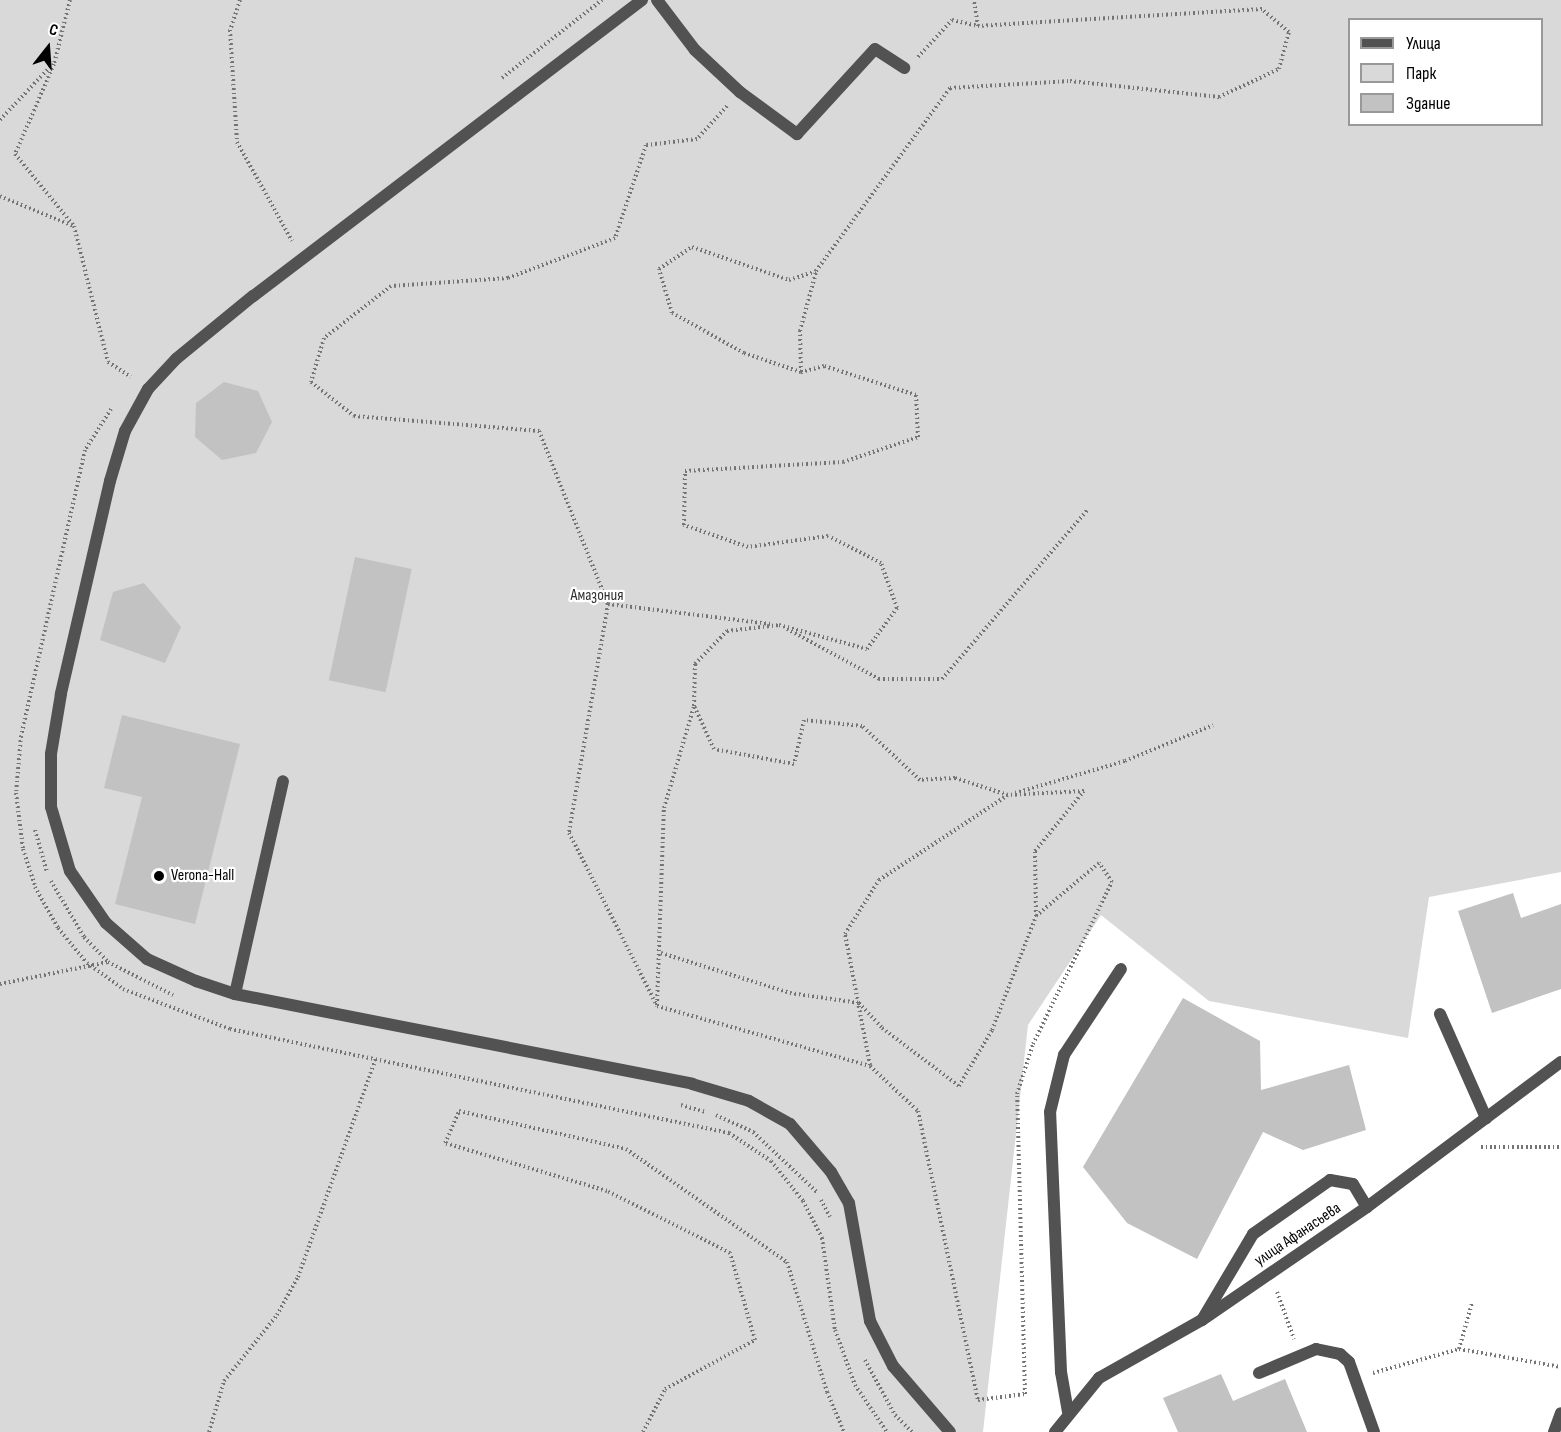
<!DOCTYPE html>
<meta charset="utf-8">
<style>
body{margin:0}
#map{position:relative;width:1561px;height:1432px;overflow:hidden;background:#fff;font-family:"Sofia Sans Condensed",sans-serif}
div>[style]{position:absolute}
.green>*{inset:0;background:#d9d9d9}
.building>*{inset:0;background:#c2c2c2;transform-origin:0 0}
.path>*{height:4px;margin-top:-2px;transform-origin:0;background:repeating-linear-gradient(90deg,#747474 0 1.5px,transparent 0 4.5px)}
.lane>*{height:12px;margin:-6px;padding:0 6px;transform-origin:6px;border-radius:6px;background:#525252}
.street>*{height:12px;margin:-6px;padding:0 6px;transform-origin:6px;border-radius:6px;background:#525252}
.dots>*{width:16px;height:16px;translate:-50% -50%;box-sizing:border-box;border:3px solid #fff;border-radius:50%}
span{translate:-50% -50%;white-space:nowrap;text-align:center;line-height:1.15;-webkit-text-stroke:4.5px #fff;paint-order:stroke}
.park-label{font-size:16px;color:#303030}
.poi-label{font-size:16px;color:#000}
.left{translate:0 -50%;text-align:left}
.street-label{font-size:16px;color:#000}
.legend{position:absolute;left:1348px;top:18px;width:195px;height:108px;box-sizing:border-box;background:#fff;border:2px solid #999;margin:0;padding:8px 10px;list-style:none;font-size:18px;color:#000}
.legend li{display:flex;align-items:center;gap:12px;height:30px}
.legend b{width:30px;border:2px solid #999}
.north{position:absolute;left:18px;top:18px;width:60px;height:60px;-webkit-text-stroke:4px #fff;paint-order:stroke;rotate:17deg;font-size:16px;font-weight:700;line-height:24px;text-align:center;color:#000}
.north::after{content:'';display:block;margin:auto;width:21px;height:27px;background:#000;clip-path:polygon(50% 0,100% 100%,50% 72%,0 100%)}
</style>
<div id="map">
<div class="green">
<div style="clip-path:polygon(evenodd,0 0,1561px 0,1561px 872px,1429px 897px,1408px 1038px,1209px 1001px,1101px 915px,1028px 1025px,983px 1432px,0 1432px,0 0,1350px 20px,1542px 20px,1542px 124px,1350px 124px,1350px 20px)"></div>
</div>
<div class="building">
<div style="clip-path:polygon(224px 382px,258px 391px,272px 422px,256px 453px,222px 460px,195px 437px,196px 403px)"></div>
<div style="left:355px;top:557px;width:58px;height:126px;rotate:12deg"></div>
<div style="clip-path:polygon(144px 583px,181px 627px,165px 663px,100px 640px,113px 592px)"></div>
<div style="clip-path:polygon(122px 715px,240px 744px,195px 924px,115px 904px,142px 797px,104px 788px)"></div>
<div style="clip-path:polygon(1513px 893px,1521px 918px,1561px 904px,1561px 989px,1492px 1013px,1458px 911px)"></div>
<div style="clip-path:polygon(1183px 998px,1260px 1041px,1261px 1090px,1349px 1065px,1366px 1130px,1303px 1150px,1263px 1132px,1197px 1259px,1127px 1223px,1083px 1167px)"></div>
<div style="clip-path:polygon(1221px 1374px,1233px 1401px,1285px 1379px,1307px 1432px,1178px 1432px,1163px 1398px)"></div>
</div>
<div class="path">
<div style="left:70px;top:0;width:66px;rotate:104deg"></div>
<div style="left:54px;top:64px;width:98px;rotate:113.4deg"></div>
<div style="left:15px;top:154px;width:93px;rotate:50.7deg"></div>
<div style="left:74px;top:226px;width:140px;rotate:76deg"></div>
<div style="left:108px;top:362px;width:27px;rotate:33deg"></div>
<div style="left:240px;top:0;width:32px;rotate:108deg"></div>
<div style="left:230px;top:30px;width:112px;rotate:86.4deg"></div>
<div style="left:237px;top:142px;width:113px;rotate:60.9deg"></div>
<div style="left:918px;top:57px;width:50px;rotate:-47.4deg"></div>
<div style="left:952px;top:20px;width:27px;rotate:13deg"></div>
<div style="left:502px;top:78px;width:127px;rotate:-38deg"></div>
<div style="left:727px;top:106px;width:45px;rotate:132.3deg"></div>
<div style="left:697px;top:139px;width:51px;rotate:173.3deg"></div>
<div style="left:646px;top:145px;width:98px;rotate:108.4deg"></div>
<div style="left:615px;top:238px;width:114px;rotate:159.5deg"></div>
<div style="left:508px;top:278px;width:117px;rotate:176.1deg"></div>
<div style="left:391px;top:286px;width:85px;rotate:142.2deg"></div>
<div style="left:324px;top:338px;width:46px;rotate:106.5deg"></div>
<div style="left:311px;top:382px;width:55px;rotate:38.3deg"></div>
<div style="left:354px;top:416px;width:186px;rotate:4.6deg"></div>
<div style="left:539px;top:431px;width:186px;rotate:68.3deg"></div>
<div style="left:608px;top:604px;width:232px;rotate:99.7deg"></div>
<div style="left:569px;top:833px;width:194px;rotate:63deg"></div>
<div style="left:657px;top:1006px;width:221px;rotate:15.7deg"></div>
<div style="left:870px;top:1066px;width:66px;rotate:43.2deg"></div>
<div style="left:918px;top:1111px;width:295px;rotate:78.3deg"></div>
<div style="left:978px;top:1400px;width:47px;rotate:-7.3deg"></div>
<div style="left:1025px;top:1394px;width:300px;rotate:-91.5deg"></div>
<div style="left:1017px;top:1094px;width:52px;rotate:-72.3deg"></div>
<div style="left:1033px;top:1044px;width:180px;rotate:-64deg"></div>
<div style="left:1112px;top:882px;width:23px;rotate:-124deg"></div>
<div style="left:1099px;top:863px;width:82px;rotate:139.9deg"></div>
<div style="left:1036px;top:916px;width:65px;rotate:-90.9deg"></div>
<div style="left:1035px;top:851px;width:77px;rotate:-50.8deg"></div>
<div style="left:1084px;top:791px;width:76px;rotate:177deg"></div>
<div style="left:1008px;top:795px;width:56px;rotate:-162.2deg"></div>
<div style="left:955px;top:778px;width:35px;rotate:177deg"></div>
<div style="left:920px;top:780px;width:79px;rotate:-137deg"></div>
<div style="left:862px;top:726px;width:58px;rotate:-174.1deg"></div>
<div style="left:804px;top:720px;width:45px;rotate:102.8deg"></div>
<div style="left:794px;top:764px;width:81px;rotate:-169.4deg"></div>
<div style="left:714px;top:749px;width:47px;rotate:-114.9deg"></div>
<div style="left:694px;top:706px;width:42px;rotate:-88.6deg"></div>
<div style="left:695px;top:664px;width:46px;rotate:-45.9deg"></div>
<div style="left:727px;top:631px;width:52px;rotate:-6.6deg"></div>
<div style="left:779px;top:625px;width:91px;rotate:15.3deg"></div>
<div style="left:867px;top:649px;width:51px;rotate:-53.8deg"></div>
<div style="left:897px;top:608px;width:48px;rotate:-109.6deg"></div>
<div style="left:881px;top:563px;width:59px;rotate:-153deg"></div>
<div style="left:828px;top:536px;width:81px;rotate:172.2deg"></div>
<div style="left:748px;top:547px;width:68px;rotate:-161deg"></div>
<div style="left:684px;top:525px;width:54px;rotate:-88.9deg"></div>
<div style="left:685px;top:471px;width:158px;rotate:-3.3deg"></div>
<div style="left:843px;top:462px;width:79px;rotate:-18.4deg"></div>
<div style="left:918px;top:437px;width:42px;rotate:-92.7deg"></div>
<div style="left:916px;top:395px;width:96px;rotate:-162.5deg"></div>
<div style="left:824px;top:366px;width:24px;rotate:165deg"></div>
<div style="left:801px;top:372px;width:60px;rotate:-161.6deg"></div>
<div style="left:744px;top:353px;width:82px;rotate:-150.9deg"></div>
<div style="left:672px;top:313px;width:46px;rotate:-106.5deg"></div>
<div style="left:659px;top:269px;width:40px;rotate:-34deg"></div>
<div style="left:692px;top:247px;width:102px;rotate:18.8deg"></div>
<div style="left:789px;top:280px;width:28px;rotate:-18deg"></div>
<div style="left:816px;top:271px;width:227px;rotate:-53.8deg"></div>
<div style="left:950px;top:88px;width:120px;rotate:-3.3deg"></div>
<div style="left:1070px;top:81px;width:150px;rotate:6.1deg"></div>
<div style="left:1219px;top:97px;width:66px;rotate:-25deg"></div>
<div style="left:1279px;top:69px;width:38px;rotate:-75deg"></div>
<div style="left:1289px;top:32px;width:35px;rotate:-140deg"></div>
<div style="left:1262px;top:9px;width:285px;rotate:176.6deg"></div>
<div style="left:978px;top:26px;width:26px;rotate:-99deg"></div>
<div style="left:0;top:120px;width:74px;rotate:-46.6deg"></div>
<div style="left:0;top:196px;width:79px;rotate:22.3deg"></div>
<div style="left:801px;top:372px;width:41px;rotate:-91.4deg"></div>
<div style="left:800px;top:331px;width:61px;rotate:-74.8deg"></div>
<div style="left:111px;top:409px;width:49px;rotate:122.4deg"></div>
<div style="left:85px;top:450px;width:293px;rotate:102.6deg"></div>
<div style="left:21px;top:736px;width:57px;rotate:95deg"></div>
<div style="left:16px;top:793px;width:56px;rotate:82.9deg"></div>
<div style="left:23px;top:849px;width:40px;rotate:72deg"></div>
<div style="left:35px;top:887px;width:47px;rotate:60.7deg"></div>
<div style="left:58px;top:928px;width:45px;rotate:50.4deg"></div>
<div style="left:87px;top:963px;width:44px;rotate:35.8deg"></div>
<div style="left:123px;top:989px;width:114px;rotate:20.5deg"></div>
<div style="left:230px;top:1029px;width:510px;rotate:11.77deg"></div>
<div style="left:729px;top:1133px;width:50px;rotate:33.7deg"></div>
<div style="left:771px;top:1161px;width:51px;rotate:51.3deg"></div>
<div style="left:803px;top:1201px;width:42px;rotate:62.8deg"></div>
<div style="left:822px;top:1238px;width:93px;rotate:82deg"></div>
<div style="left:835px;top:1330px;width:59px;rotate:70deg"></div>
<div style="left:855px;top:1385px;width:57px;rotate:55.8deg"></div>
<div style="left:608px;top:604px;width:164px;rotate:7deg"></div>
<div style="left:787px;top:629px;width:105px;rotate:28.5deg"></div>
<div style="left:879px;top:679px;width:63px"></div>
<div style="left:942px;top:679px;width:224px;rotate:-49.3deg"></div>
<div style="left:1015px;top:793px;width:115px;rotate:-16.2deg"></div>
<div style="left:1125px;top:761px;width:95px;rotate:-22.2deg"></div>
<div style="left:35px;top:830px;width:44px;rotate:74.1deg"></div>
<div style="left:51px;top:881px;width:65px;rotate:59.5deg"></div>
<div style="left:84px;top:937px;width:35px;rotate:46deg"></div>
<div style="left:108px;top:962px;width:73px;rotate:26.9deg"></div>
<div style="left:661px;top:953px;width:135px;rotate:17.2deg"></div>
<div style="left:790px;top:993px;width:70px;rotate:8.2deg"></div>
<div style="left:859px;top:1003px;width:34px;rotate:47deg"></div>
<div style="left:882px;top:1028px;width:96px;rotate:37deg"></div>
<div style="left:959px;top:1086px;width:65px;rotate:-59.5deg"></div>
<div style="left:992px;top:1030px;width:122px;rotate:-68.9deg"></div>
<div style="left:0;top:984px;width:110px;rotate:-11.5deg"></div>
<div style="left:657px;top:1005px;width:197px;rotate:-88deg"></div>
<div style="left:664px;top:808px;width:106px;rotate:-73.6deg"></div>
<div style="left:870px;top:1065px;width:133px;rotate:-100.8deg"></div>
<div style="left:845px;top:934px;width:64px;rotate:-57.8deg"></div>
<div style="left:879px;top:880px;width:154px;rotate:-33.4deg"></div>
<div style="left:681px;top:1105px;width:26px;rotate:16deg"></div>
<div style="left:716px;top:1115px;width:41px;rotate:24.7deg"></div>
<div style="left:753px;top:1132px;width:89px;rotate:43.2deg"></div>
<div style="left:1481px;top:1147px;width:80px"></div>
<div style="left:821px;top:1200px;width:19px;rotate:62deg"></div>
<div style="left:1277px;top:1292px;width:50px;rotate:70.1deg"></div>
<div style="left:1459px;top:1349px;width:48px;rotate:-74.2deg"></div>
<div style="left:865px;top:1360px;width:63px;rotate:61.4deg"></div>
<div style="left:895px;top:1415px;width:24px;rotate:45deg"></div>
<div style="left:1373px;top:1373px;width:89px;rotate:-15.6deg"></div>
<div style="left:1459px;top:1349px;width:104px;rotate:10deg"></div>
<div style="left:209px;top:1432px;width:53px;rotate:-73.6deg"></div>
<div style="left:224px;top:1381px;width:85px;rotate:-51.2deg"></div>
<div style="left:277px;top:1315px;width:43px;rotate:-61.1deg"></div>
<div style="left:298px;top:1277px;width:232px;rotate:-70.4deg"></div>
<div style="left:643px;top:1432px;width:48px;rotate:-62.9deg"></div>
<div style="left:665px;top:1389px;width:102px;rotate:-28.6deg"></div>
<div style="left:755px;top:1340px;width:91px;rotate:-106deg"></div>
<div style="left:730px;top:1253px;width:138px;rotate:-153.2deg"></div>
<div style="left:607px;top:1191px;width:169px;rotate:-163.5deg"></div>
<div style="left:445px;top:1143px;width:35px;rotate:-66deg"></div>
<div style="left:459px;top:1111px;width:171px;rotate:12.8deg"></div>
<div style="left:626px;top:1149px;width:197px;rotate:35.1deg"></div>
<div style="left:787px;top:1262px;width:136px;rotate:72.9deg"></div>
<div style="left:827px;top:1392px;width:43px;rotate:67deg"></div>
</div>
<div class="lane">
<div style="left:642px;top:0;width:489px;rotate:142.7deg"></div>
<div style="left:253px;top:296px;width:99px;rotate:140.7deg"></div>
<div style="left:176px;top:359px;width:41px;rotate:133deg"></div>
<div style="left:148px;top:389px;width:48px;rotate:118.7deg"></div>
<div style="left:125px;top:431px;width:52px;rotate:106.7deg"></div>
<div style="left:110px;top:481px;width:219px;rotate:103deg"></div>
<div style="left:61px;top:694px;width:61px;rotate:99.5deg"></div>
<div style="left:51px;top:754px;width:53px;rotate:90deg"></div>
<div style="left:51px;top:807px;width:67px;rotate:73.5deg"></div>
<div style="left:70px;top:871px;width:63px;rotate:55.3deg"></div>
<div style="left:106px;top:923px;width:55px;rotate:41.3deg"></div>
<div style="left:147px;top:959px;width:54px;rotate:24.2deg"></div>
<div style="left:196px;top:981px;width:41px;rotate:18.4deg"></div>
<div style="left:235px;top:994px;width:466px;rotate:11.1deg"></div>
<div style="left:692px;top:1084px;width:59px;rotate:16.6deg"></div>
<div style="left:749px;top:1101px;width:47px;rotate:29.3deg"></div>
<div style="left:790px;top:1124px;width:63px;rotate:49.5deg"></div>
<div style="left:831px;top:1172px;width:36px;rotate:60deg"></div>
<div style="left:849px;top:1203px;width:120px;rotate:79.9deg"></div>
<div style="left:870px;top:1321px;width:51px;rotate:62.9deg"></div>
<div style="left:893px;top:1366px;width:87px;rotate:49.2deg"></div>
<div style="left:657px;top:0;width:63px;rotate:52.8deg"></div>
<div style="left:695px;top:50px;width:62px;rotate:43deg"></div>
<div style="left:740px;top:92px;width:71px;rotate:36.4deg"></div>
<div style="left:797px;top:134px;width:115px;rotate:-47.5deg"></div>
<div style="left:875px;top:49px;width:35px;rotate:33deg"></div>
<div style="left:235px;top:994px;width:218px;rotate:-77.3deg"></div>
<div style="left:1440px;top:1014px;width:114px;rotate:66.1deg"></div>
<div style="left:1202px;top:1320px;width:100px;rotate:-59.3deg"></div>
<div style="left:1253px;top:1234px;width:94px;rotate:-35deg"></div>
<div style="left:1330px;top:1180px;width:23px;rotate:10deg"></div>
<div style="left:1353px;top:1184px;width:27px;rotate:59deg"></div>
<div style="left:1259px;top:1373px;width:62px;rotate:-22.8deg"></div>
<div style="left:1316px;top:1349px;width:25px;rotate:12deg"></div>
<div style="left:1340px;top:1354px;width:12px;rotate:42deg"></div>
<div style="left:1349px;top:1362px;width:74px;rotate:70.3deg"></div>
<div style="left:1068px;top:1412px;width:41px;rotate:-99.9deg"></div>
<div style="left:1061px;top:1372px;width:260px;rotate:-92.4deg"></div>
<div style="left:1050px;top:1112px;width:59px;rotate:-76.2deg"></div>
<div style="left:1064px;top:1055px;width:103px;rotate:-56.5deg"></div>
<div style="left:1554px;top:1432px;width:20px;rotate:-70deg"></div>
</div>
<div class="street">
<div style="left:1055px;top:1432px;width:70px;rotate:-50.8deg"></div>
<div style="left:1099px;top:1378px;width:118px;rotate:-29.4deg"></div>
<div style="left:1202px;top:1320px;width:200px;rotate:-34.4deg"></div>
<div style="left:1367px;top:1207px;width:242px;rotate:-36.8deg"></div>
</div>
<div class="dots">
<div style="left:159px;top:876px;background:#000"></div>
</div>
<div class="park-label">
<span style="left:597px;top:596px">Амазония</span>
</div>
<div class="poi-label">
<span class="left" style="left:171px;top:876px">Verona-Hall</span>
</div>
<div class="street-label">
<span style="left:1298px;top:1235px;rotate:-34deg">улица Афанасьева</span>
</div>
<ul class="legend">
<li><b style="height:8px;background:#525252"></b>Улица</li>
<li><b style="height:16px;background:#d9d9d9"></b>Парк</li>
<li><b style="height:16px;background:#c2c2c2"></b>Здание</li>
</ul>
<div class="north">С</div>
</div>
